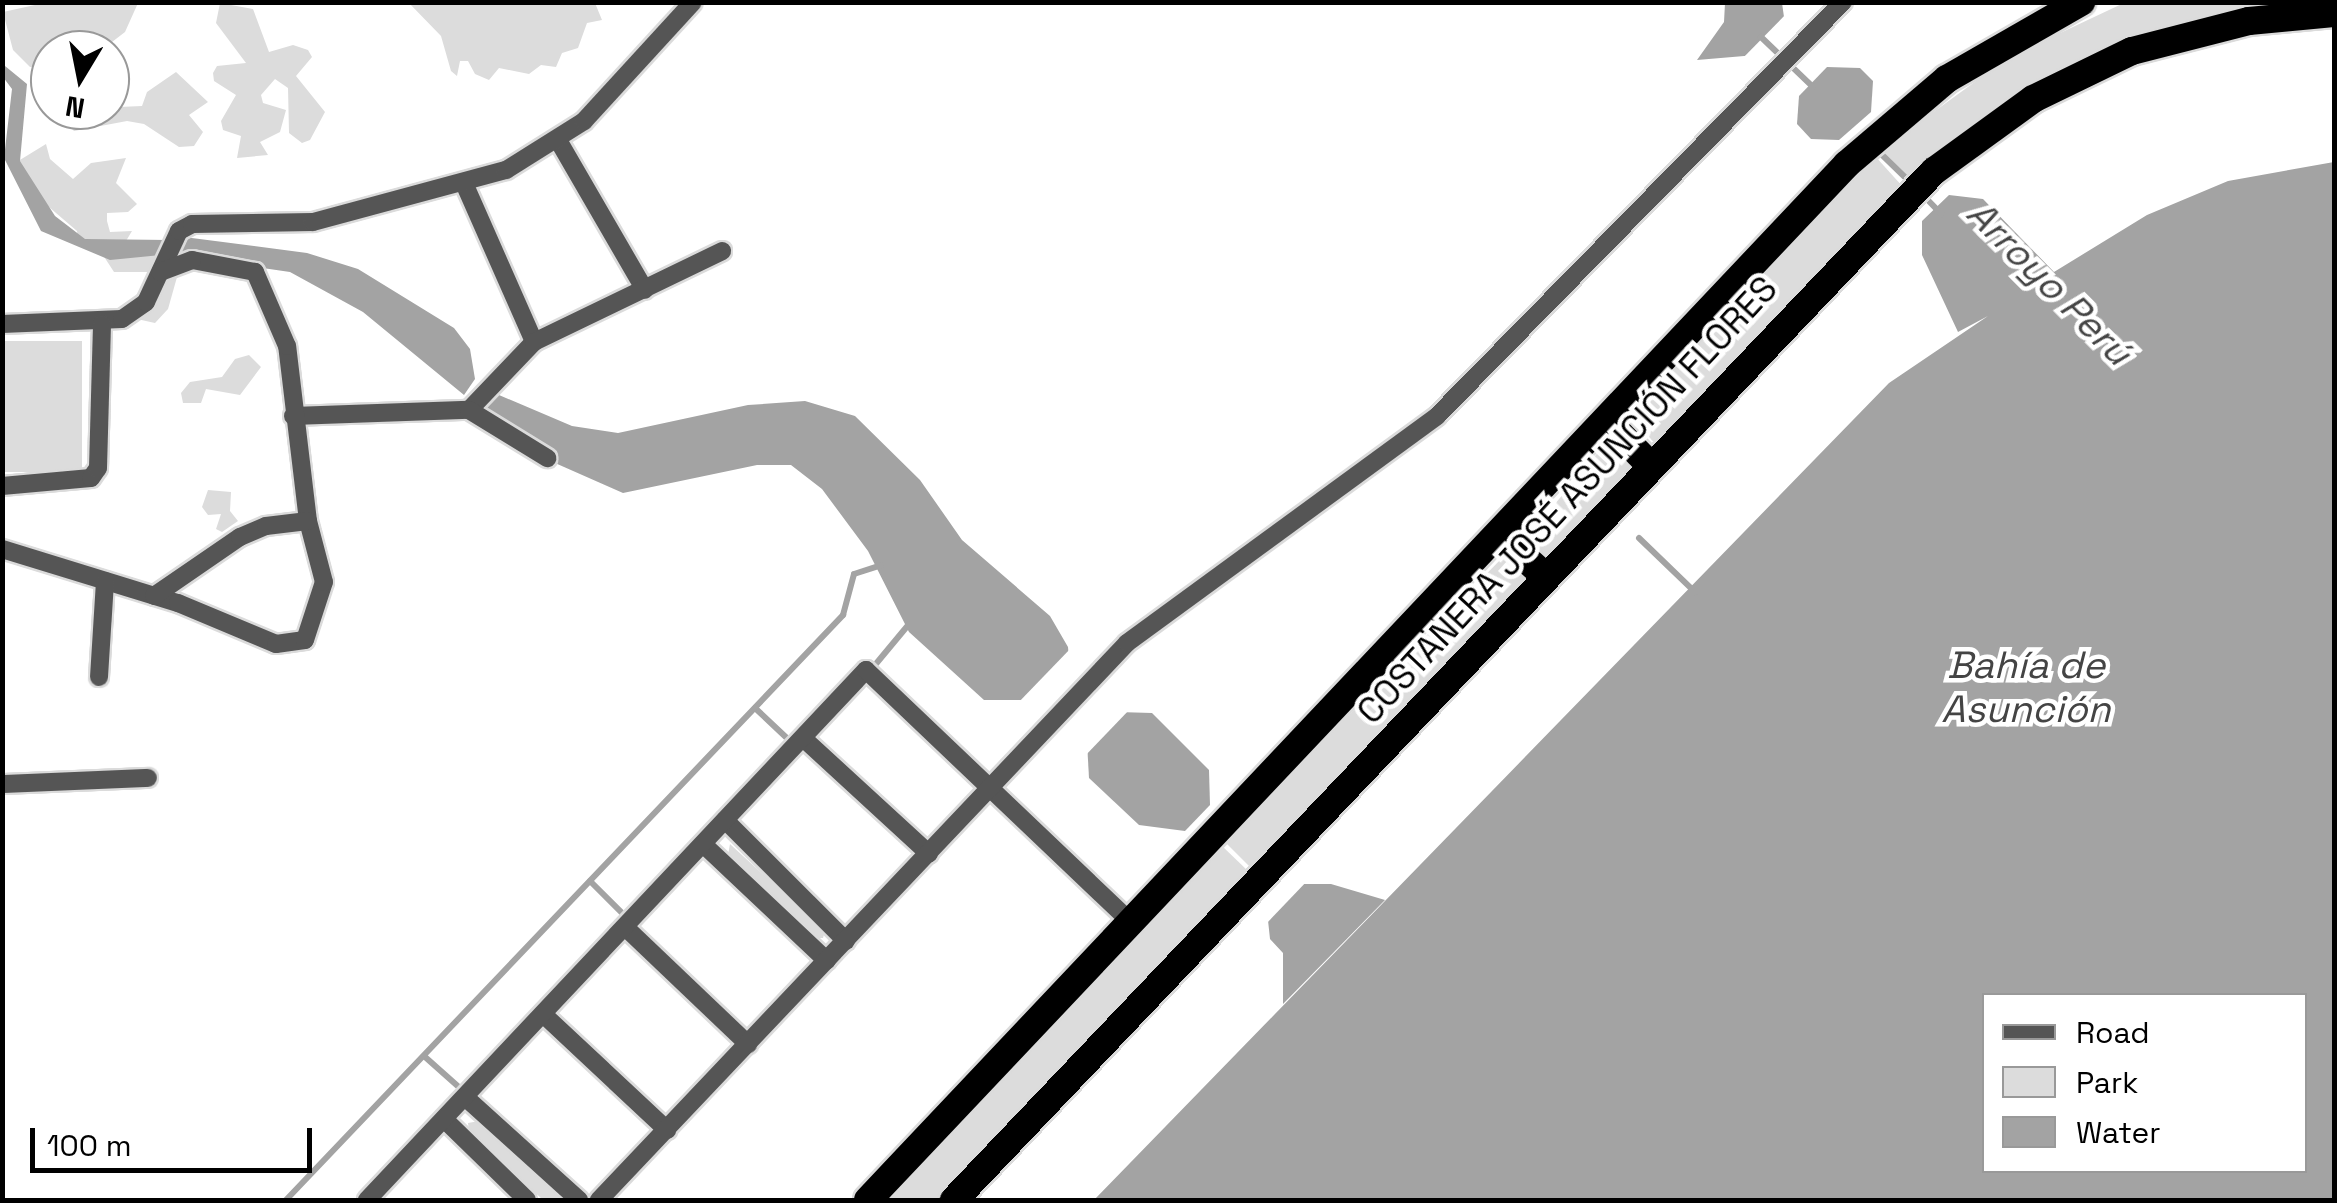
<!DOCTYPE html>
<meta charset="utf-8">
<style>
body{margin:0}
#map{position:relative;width:2337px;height:1203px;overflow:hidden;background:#fff;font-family:"Space Grotesk",sans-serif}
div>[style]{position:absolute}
.green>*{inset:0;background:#dcdcdc;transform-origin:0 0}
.water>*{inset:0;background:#a3a3a3}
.pier>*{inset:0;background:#fff}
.stream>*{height:6px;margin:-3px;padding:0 3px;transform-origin:3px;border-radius:3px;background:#a3a3a3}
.roads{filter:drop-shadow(2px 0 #dbdbdb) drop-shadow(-2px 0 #dbdbdb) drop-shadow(0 2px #dbdbdb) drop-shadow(0 -2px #dbdbdb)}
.minor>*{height:18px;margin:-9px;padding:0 9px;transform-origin:9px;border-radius:9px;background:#555}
.trunk>*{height:28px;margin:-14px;padding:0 14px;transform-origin:14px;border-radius:14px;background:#000}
span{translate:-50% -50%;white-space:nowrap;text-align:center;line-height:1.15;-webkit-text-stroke:9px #fff;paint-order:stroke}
.street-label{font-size:35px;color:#000}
.water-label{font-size:38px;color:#444;font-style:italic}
.frame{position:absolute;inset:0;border:5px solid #000;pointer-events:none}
.legend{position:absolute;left:1982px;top:993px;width:325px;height:180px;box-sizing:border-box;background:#fff;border:2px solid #999;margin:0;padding:12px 18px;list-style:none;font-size:30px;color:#000}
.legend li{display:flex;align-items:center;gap:20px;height:50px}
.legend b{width:50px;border:2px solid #999}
.north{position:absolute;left:30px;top:30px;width:100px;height:100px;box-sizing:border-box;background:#fff;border:2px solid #999;border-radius:50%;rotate:190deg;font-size:28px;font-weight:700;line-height:40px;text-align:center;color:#000}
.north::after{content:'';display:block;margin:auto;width:35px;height:45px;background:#000;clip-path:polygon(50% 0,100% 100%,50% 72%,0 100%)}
.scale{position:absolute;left:30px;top:1128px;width:282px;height:45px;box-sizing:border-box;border:5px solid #000;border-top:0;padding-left:12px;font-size:30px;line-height:35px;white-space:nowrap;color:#000;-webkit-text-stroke:8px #fff;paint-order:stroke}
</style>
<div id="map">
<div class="green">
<div style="clip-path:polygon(408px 2px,595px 3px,602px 20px,587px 23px,578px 48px,562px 53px,556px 67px,541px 65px,529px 74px,499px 68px,489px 80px,475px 74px,468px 61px,460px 61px,457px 76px,451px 71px,441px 36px)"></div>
<div style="clip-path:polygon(2126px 2px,2313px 3px,2203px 18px,2124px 45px,1908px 182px,1880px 151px,2009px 57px)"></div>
<div style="clip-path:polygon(44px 3px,138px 2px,138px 3px,125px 32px,112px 42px,50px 50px,50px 65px,30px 67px,13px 50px,3px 12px)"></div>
<div style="clip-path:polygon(220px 3px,253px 9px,269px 52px,293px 45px,308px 50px,312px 57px,296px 76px,325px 112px,310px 140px,302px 143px,289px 133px,288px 88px,275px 79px,261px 95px,263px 103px,286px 110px,280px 132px,260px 142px,268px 155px,237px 158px,241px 136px,223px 130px,221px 121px,236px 95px,214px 81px,213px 73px,217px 66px,246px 63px,216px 23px)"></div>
<div style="clip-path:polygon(176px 72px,208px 102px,189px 115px,203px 132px,194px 146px,179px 147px,144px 124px,127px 121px,74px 131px,53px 110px,110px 110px,112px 98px,119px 107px,142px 106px,147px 92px)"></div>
<div style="clip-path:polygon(46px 144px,50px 159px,73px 179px,91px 163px,126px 158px,116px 183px,137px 204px,128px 212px,107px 213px,107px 221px,110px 232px,132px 231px,126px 241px,161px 258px,151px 272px,114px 272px,101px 252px,78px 239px,77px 231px,49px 207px,15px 163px)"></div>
<div style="clip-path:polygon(1875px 156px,1903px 187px,1655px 444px,1632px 416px)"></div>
<div style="clip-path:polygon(179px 270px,168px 309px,155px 323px,119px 315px,144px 287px)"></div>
<div style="left:3px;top:341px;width:79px;height:131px"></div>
<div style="clip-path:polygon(249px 355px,261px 367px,240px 395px,206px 389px,201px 403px,183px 403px,181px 393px,190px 382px,222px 377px,235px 359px)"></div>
<div style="clip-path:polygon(1605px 444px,1629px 467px,1546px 557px,1529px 535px)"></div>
<div style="clip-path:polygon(208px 490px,231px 492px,230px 511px,238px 521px,222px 532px,216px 529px,221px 514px,208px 515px,202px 507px)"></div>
<div style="clip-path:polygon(1502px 558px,1526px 581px,1255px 872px,1225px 842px)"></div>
<div style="clip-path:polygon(730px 844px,825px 931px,823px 938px,815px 938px,728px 855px)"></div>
<div style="left:1221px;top:845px;width:43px;height:490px;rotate:44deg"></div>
<div style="clip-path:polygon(479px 1121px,564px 1200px,543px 1200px,469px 1131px,468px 1123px)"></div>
</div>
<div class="water">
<div style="clip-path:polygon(1725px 3px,1782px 3px,1785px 24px,1756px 55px,1697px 60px,1724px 22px)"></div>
<div style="clip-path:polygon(5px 66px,27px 84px,20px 161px,55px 216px,85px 239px,168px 240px,161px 255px,110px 260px,41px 231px,4px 158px,12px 89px,3px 77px)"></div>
<div style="clip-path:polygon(1827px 67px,1860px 68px,1873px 81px,1871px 112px,1839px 140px,1811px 139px,1797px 124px,1799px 96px)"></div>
<div style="clip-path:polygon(evenodd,2334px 162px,2334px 1200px,1094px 1200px,1889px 383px,1988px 316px,1958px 332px,1922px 255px,1922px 221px,1949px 195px,1983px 199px,2054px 272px,2147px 215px,2228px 181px,2334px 162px,1984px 996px,2304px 996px,2304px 1170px,1984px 1170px,1984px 996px)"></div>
<div style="clip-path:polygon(184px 237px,307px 253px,358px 269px,454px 328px,470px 349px,475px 379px,464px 395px,363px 312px,290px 272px,175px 255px)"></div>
<div style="clip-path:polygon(492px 392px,572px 426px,618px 433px,748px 405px,805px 401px,855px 416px,920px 480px,962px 540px,1050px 616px,1068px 647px,1070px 671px,1042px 700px,984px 700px,909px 632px,868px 551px,822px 489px,791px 465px,757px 465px,623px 493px,555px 463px,478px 411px)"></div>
<div style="clip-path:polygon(1118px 712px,1152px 713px,1209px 770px,1210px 805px,1185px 831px,1139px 825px,1089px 778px,1087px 742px)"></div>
<div style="clip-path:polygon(1293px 884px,1331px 884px,1385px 900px,1283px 1004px,1283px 953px,1270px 939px,1267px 911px)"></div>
</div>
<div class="pier">
<div style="clip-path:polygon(1788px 12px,1789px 27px,1760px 58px,1740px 61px)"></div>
<div style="clip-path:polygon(1072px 647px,1073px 675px,1044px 704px,1015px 706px)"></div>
<div style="clip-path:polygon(1115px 708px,1131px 708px,1083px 758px,1083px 739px)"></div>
<div style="clip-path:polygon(1309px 879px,1264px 926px,1264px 907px,1290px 880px)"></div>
</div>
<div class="stream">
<div style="left:1761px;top:37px;width:72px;rotate:43.9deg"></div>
<div style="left:1876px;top:149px;width:52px;rotate:44.2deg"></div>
<div style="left:1922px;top:194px;width:28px;rotate:46deg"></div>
<div style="left:1639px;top:538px;width:78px;rotate:44deg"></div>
<div style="left:875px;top:665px;width:53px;rotate:-50.3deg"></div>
<div style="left:755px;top:708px;width:47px;rotate:43.3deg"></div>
<div style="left:590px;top:881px;width:48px;rotate:45deg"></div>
<div style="left:424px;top:1056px;width:50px;rotate:41.7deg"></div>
<div style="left:286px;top:1200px;width:808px;rotate:-46.4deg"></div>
<div style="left:843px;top:615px;width:42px;rotate:-75deg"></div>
<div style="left:854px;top:574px;width:28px;rotate:-18deg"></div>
</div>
<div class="roads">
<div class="minor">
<div style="left:558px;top:140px;width:173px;rotate:59.9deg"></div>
<div style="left:464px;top:183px;width:174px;rotate:66.2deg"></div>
<div style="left:2px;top:324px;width:120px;rotate:-2.4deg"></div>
<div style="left:122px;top:319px;width:29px;rotate:-35deg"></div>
<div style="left:146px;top:302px;width:78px;rotate:-65.1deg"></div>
<div style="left:179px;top:231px;width:15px;rotate:-28deg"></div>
<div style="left:192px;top:224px;width:121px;rotate:-0.9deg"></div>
<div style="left:313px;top:222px;width:200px;rotate:-15.1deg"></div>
<div style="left:506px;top:170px;width:92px;rotate:-32.1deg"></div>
<div style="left:584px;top:121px;width:161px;rotate:-47.5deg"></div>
<div style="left:469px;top:410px;width:94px;rotate:-46.3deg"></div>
<div style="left:534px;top:342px;width:209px;rotate:-25.8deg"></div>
<div style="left:293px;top:416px;width:176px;rotate:-2deg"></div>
<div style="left:469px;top:410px;width:92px;rotate:31.6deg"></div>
<div style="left:2px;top:486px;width:89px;rotate:-5.1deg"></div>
<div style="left:91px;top:478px;width:12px;rotate:-55deg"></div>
<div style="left:98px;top:468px;width:144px;rotate:-88.4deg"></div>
<div style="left:2px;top:549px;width:184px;rotate:17.1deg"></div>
<div style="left:178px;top:603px;width:106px;rotate:22.7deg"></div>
<div style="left:276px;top:644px;width:29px;rotate:-8deg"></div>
<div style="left:305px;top:640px;width:61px;rotate:-71.9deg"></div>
<div style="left:324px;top:582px;width:63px;rotate:-104.7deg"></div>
<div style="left:308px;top:521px;width:176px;rotate:-96.8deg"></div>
<div style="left:287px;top:346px;width:81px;rotate:-113.4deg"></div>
<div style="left:255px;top:272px;width:64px;rotate:-169.2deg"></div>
<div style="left:192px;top:260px;width:34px;rotate:159deg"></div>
<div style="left:154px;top:596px;width:104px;rotate:-34.5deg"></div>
<div style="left:240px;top:537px;width:28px;rotate:-23deg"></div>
<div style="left:266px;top:526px;width:42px;rotate:-6.8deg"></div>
<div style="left:99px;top:677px;width:96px;rotate:-86.4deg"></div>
<div style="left:803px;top:738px;width:171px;rotate:42.6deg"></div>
<div style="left:2px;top:784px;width:146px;rotate:-2.4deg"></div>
<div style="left:725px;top:820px;width:171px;rotate:45deg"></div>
<div style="left:703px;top:844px;width:170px;rotate:43.3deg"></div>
<div style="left:625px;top:927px;width:170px;rotate:43.6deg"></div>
<div style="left:543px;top:1014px;width:170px;rotate:43.1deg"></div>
<div style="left:465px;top:1097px;width:154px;rotate:42.1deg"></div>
<div style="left:444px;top:1119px;width:116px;rotate:44.3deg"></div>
<div style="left:367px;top:1200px;width:728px;rotate:-46.73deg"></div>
<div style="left:866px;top:670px;width:367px;rotate:43.6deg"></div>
<div style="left:599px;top:1200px;width:767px;rotate:-46.53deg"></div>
<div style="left:1127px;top:643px;width:384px;rotate:-36.2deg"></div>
<div style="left:1437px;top:416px;width:580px;rotate:-45.56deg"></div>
</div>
<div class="trunk">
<div style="left:1608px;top:422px;width:62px;rotate:45.7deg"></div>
<div style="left:1532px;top:520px;width:34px;rotate:120deg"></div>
<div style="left:1515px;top:549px;width:42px;rotate:42.1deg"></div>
<div style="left:868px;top:1200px;width:1425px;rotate:-46.62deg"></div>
<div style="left:1847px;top:164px;width:131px;rotate:-40.4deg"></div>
<div style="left:1947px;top:79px;width:155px;rotate:-29.9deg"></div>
<div style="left:954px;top:1200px;width:1421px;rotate:-46.4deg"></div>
<div style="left:1934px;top:171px;width:122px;rotate:-36deg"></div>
<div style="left:2033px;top:99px;width:110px;rotate:-25.9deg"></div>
<div style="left:2132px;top:51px;width:121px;rotate:-14.4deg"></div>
<div style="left:2249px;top:21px;width:85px;rotate:-5.4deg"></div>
</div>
</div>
<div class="street-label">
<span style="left:1567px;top:500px;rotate:-47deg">COSTANERA JOSÉ ASUNCIÓN FLORES</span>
</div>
<div class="water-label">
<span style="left:2049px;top:283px;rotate:45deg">Arroyo Perú</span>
<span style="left:2026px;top:688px">Bahía de<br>Asunción</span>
</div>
<div class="frame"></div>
<ul class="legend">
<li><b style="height:12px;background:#555"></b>Road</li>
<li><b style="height:28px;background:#dcdcdc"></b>Park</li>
<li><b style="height:28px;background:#a3a3a3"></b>Water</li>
</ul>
<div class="north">N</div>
<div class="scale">100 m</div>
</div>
